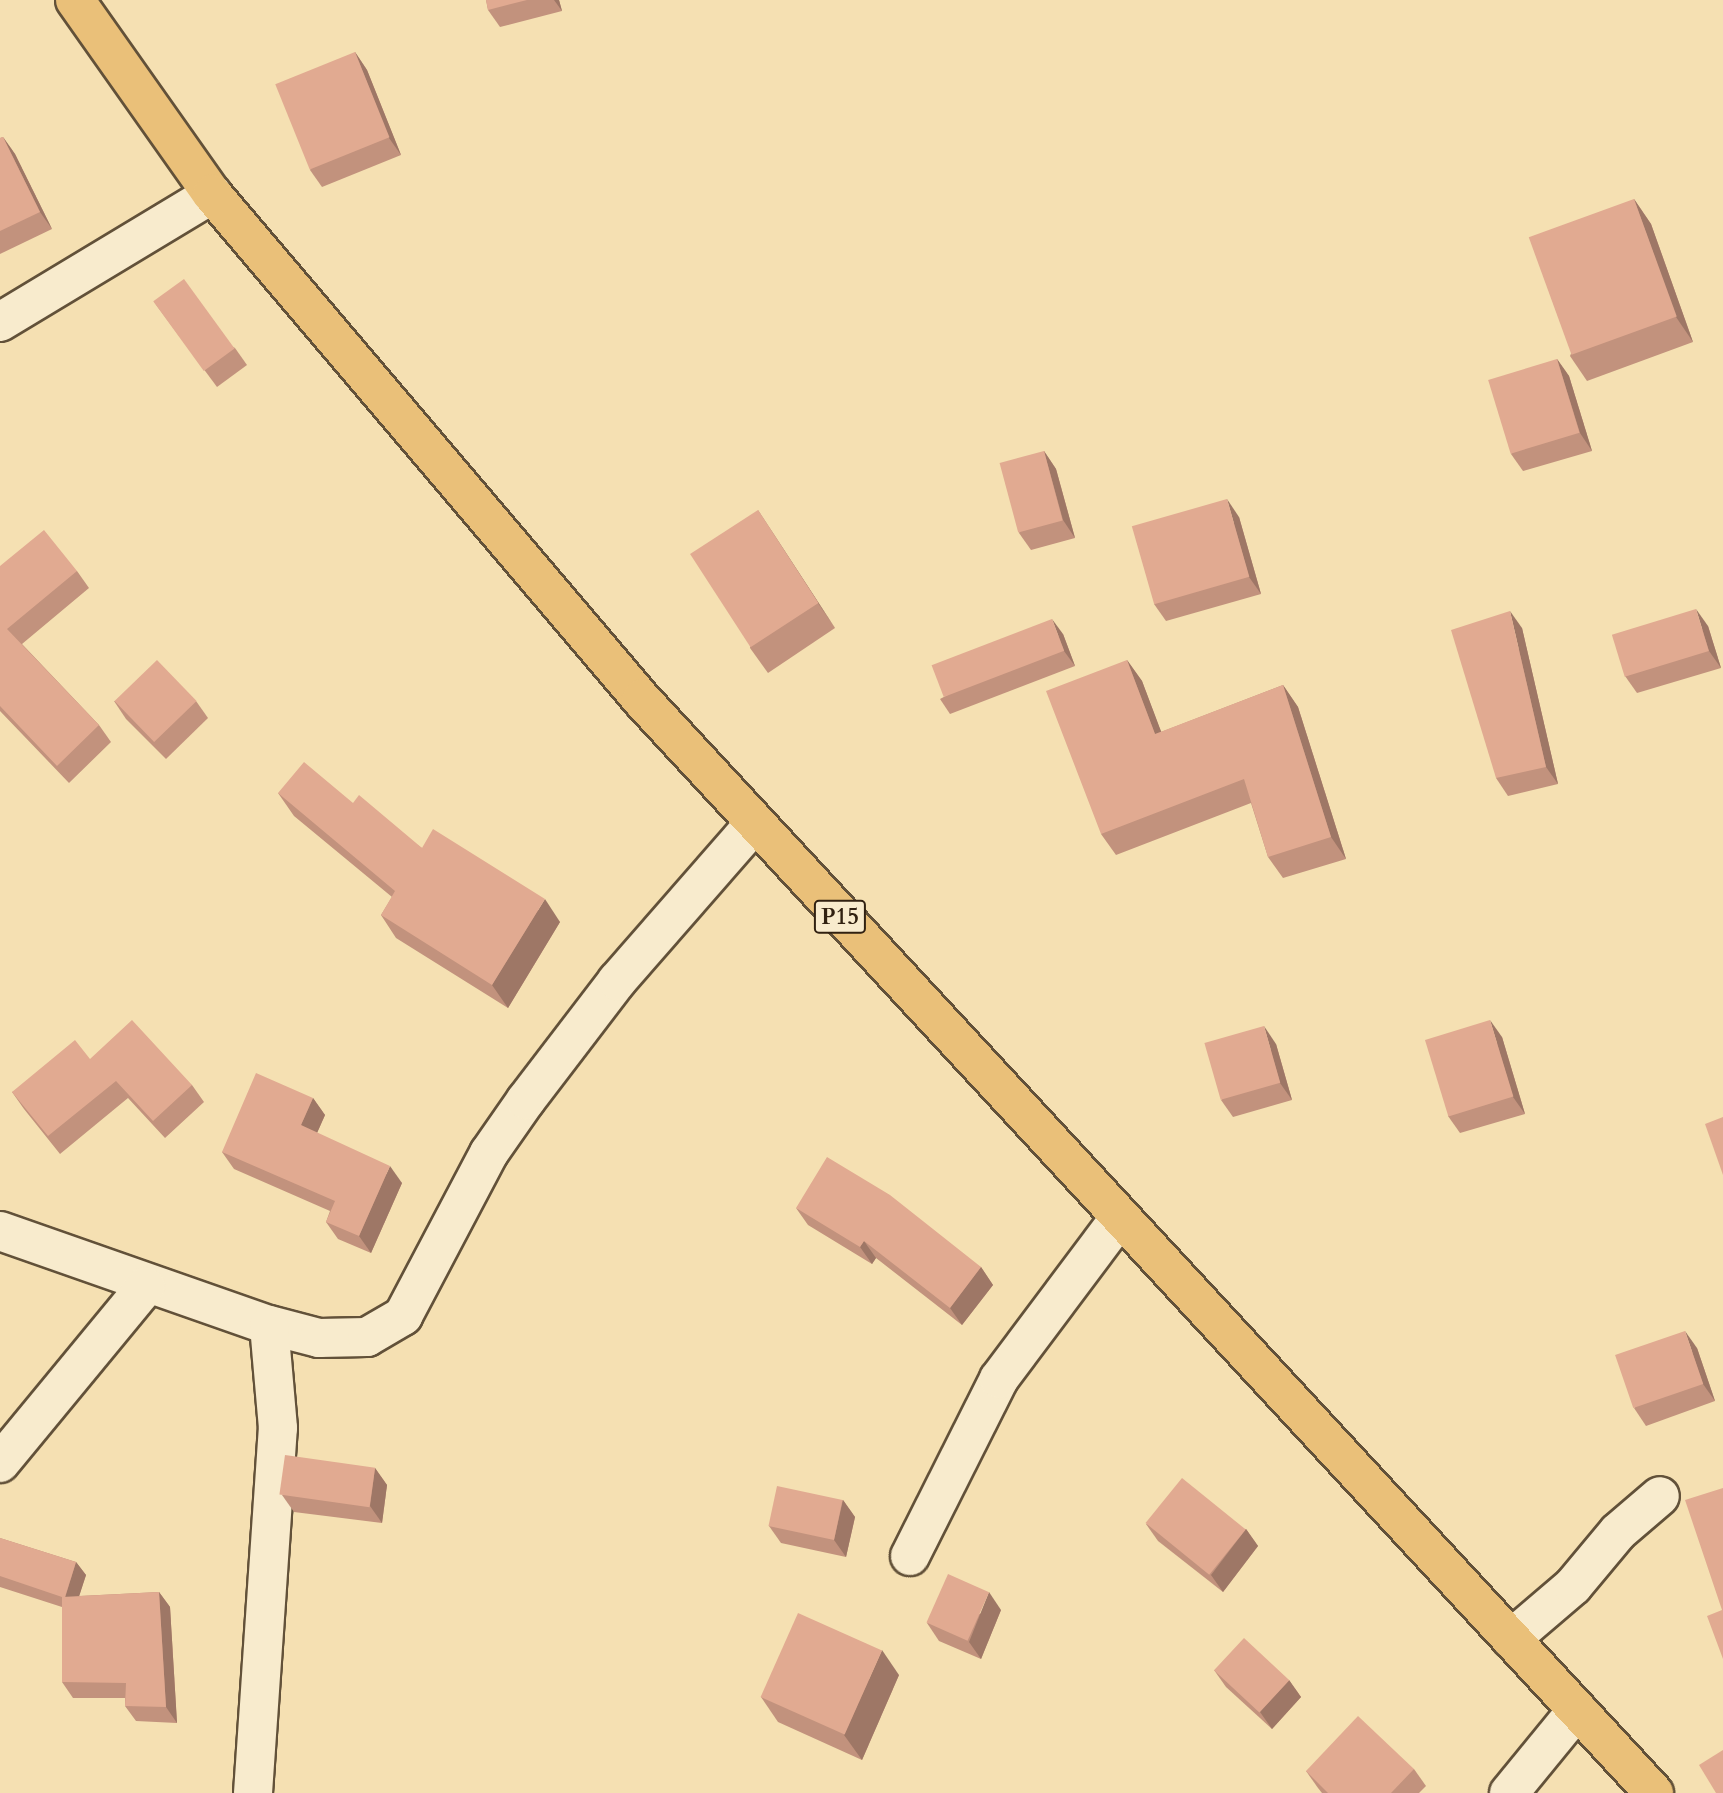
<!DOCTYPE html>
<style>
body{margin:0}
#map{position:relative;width:1723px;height:1793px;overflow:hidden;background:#f5e0b2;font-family:Cardo,serif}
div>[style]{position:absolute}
.roads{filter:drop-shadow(2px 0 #625139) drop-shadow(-2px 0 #625139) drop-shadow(0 2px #625139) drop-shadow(0 -2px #625139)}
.minor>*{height:38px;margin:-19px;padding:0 19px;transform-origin:19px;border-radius:19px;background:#f8ebcd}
.primary>*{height:38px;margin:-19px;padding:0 19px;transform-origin:19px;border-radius:19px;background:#eac079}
.wall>*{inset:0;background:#c2927d}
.shaded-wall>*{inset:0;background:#9e7766}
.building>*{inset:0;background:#e1aa91;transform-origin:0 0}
span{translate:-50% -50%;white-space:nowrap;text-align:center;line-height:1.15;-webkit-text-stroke:5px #f8ebcd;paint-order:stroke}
.shield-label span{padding:2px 5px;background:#f8ebcd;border:2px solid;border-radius:5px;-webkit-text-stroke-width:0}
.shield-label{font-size:23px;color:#312111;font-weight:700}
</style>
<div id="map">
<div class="roads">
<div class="minor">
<div style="left:0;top:322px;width:248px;rotate:-31.1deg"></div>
<div style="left:0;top:1231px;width:285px;rotate:19.3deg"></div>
<div style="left:269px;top:1325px;width:52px;rotate:14.6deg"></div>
<div style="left:319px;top:1338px;width:48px;rotate:-1.2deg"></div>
<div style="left:367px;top:1337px;width:42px;rotate:-30.3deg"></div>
<div style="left:403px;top:1316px;width:184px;rotate:-62.2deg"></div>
<div style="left:489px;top:1153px;width:65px;rotate:-55.1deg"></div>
<div style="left:526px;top:1100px;width:150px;rotate:-52.6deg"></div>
<div style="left:617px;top:981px;width:208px;rotate:-48.9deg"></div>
<div style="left:0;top:1463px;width:229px;rotate:-50.5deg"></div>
<div style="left:910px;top:1556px;width:198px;rotate:-63.3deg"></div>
<div style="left:999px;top:1379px;width:202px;rotate:-53.2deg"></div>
<div style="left:1511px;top:1639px;width:82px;rotate:-40.5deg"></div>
<div style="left:1573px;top:1586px;width:70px;rotate:-50.2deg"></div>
<div style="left:1618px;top:1532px;width:55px;rotate:-40.6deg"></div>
<div style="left:253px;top:1793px;width:366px;rotate:-86.1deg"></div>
<div style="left:278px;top:1428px;width:103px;rotate:-95deg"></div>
<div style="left:1509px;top:1793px;width:107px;rotate:-50.7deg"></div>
</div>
<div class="primary">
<div style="left:75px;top:0;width:237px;rotate:54.8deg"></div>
<div style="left:212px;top:194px;width:663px;rotate:49.65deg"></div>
<div style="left:641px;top:699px;width:1491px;rotate:47.2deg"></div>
</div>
</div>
<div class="wall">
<div style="clip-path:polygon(486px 0,559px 0,562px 11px,500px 27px,488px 10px)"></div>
<div style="clip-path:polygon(355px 52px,367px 70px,401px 155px,322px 187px,310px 170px)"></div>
<div style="clip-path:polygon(3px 137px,15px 154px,52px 229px,0 254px,0 138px)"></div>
<div style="clip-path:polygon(1634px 199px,1651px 224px,1693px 342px,1587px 381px,1570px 356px)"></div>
<div style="clip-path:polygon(154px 302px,235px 348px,247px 365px,217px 387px)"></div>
<div style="clip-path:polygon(1557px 359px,1569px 376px,1592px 451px,1523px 471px,1511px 454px)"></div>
<div style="clip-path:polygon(1044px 451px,1056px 469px,1075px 538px,1031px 550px,1019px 533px)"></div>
<div style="clip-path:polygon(758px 510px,835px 628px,768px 673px,750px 648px)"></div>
<div style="clip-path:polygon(1239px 517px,1261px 594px,1166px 621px,1154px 604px)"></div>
<div style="clip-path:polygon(0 566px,77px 571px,89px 588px,22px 644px,99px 725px,111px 742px,69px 783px,0 711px)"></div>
<div style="clip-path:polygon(1708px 626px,1721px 668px,1637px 693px,1625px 676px)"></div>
<div style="clip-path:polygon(1522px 628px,1558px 784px,1508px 796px,1496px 778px)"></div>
<div style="clip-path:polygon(1063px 634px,1075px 666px,950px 714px,940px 699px)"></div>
<div style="clip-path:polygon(1127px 660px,1142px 681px,1161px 732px,1283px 685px,1298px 707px,1346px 859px,1283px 878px,1268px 857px,1251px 803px,1116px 855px,1101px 834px)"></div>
<div style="clip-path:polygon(114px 701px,196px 701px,208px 718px,166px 759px,126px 719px)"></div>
<div style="clip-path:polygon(278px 793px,353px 803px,422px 848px,560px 922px,508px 1008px,396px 938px,381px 915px,392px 897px,294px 816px)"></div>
<div style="clip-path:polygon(1502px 1037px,1525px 1114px,1460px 1133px,1448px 1116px)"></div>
<div style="clip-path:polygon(1276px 1044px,1292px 1100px,1233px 1117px,1221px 1100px)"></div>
<div style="clip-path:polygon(90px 1059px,192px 1085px,204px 1102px,165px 1138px,128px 1098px,60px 1154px,24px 1109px,12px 1092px)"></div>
<div style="clip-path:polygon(313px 1098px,325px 1115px,317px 1133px,402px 1183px,371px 1253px,338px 1239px,326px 1222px,330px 1211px,234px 1169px,222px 1152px)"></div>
<div style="clip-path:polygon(796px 1208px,981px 1267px,993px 1285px,962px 1325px,876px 1258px,872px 1264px,808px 1225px)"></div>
<div style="clip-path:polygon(1697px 1348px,1715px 1401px,1646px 1426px,1634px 1408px)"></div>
<div style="clip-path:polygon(375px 1468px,387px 1485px,382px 1523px,294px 1512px,282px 1495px)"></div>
<div style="clip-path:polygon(843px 1500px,855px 1517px,846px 1557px,781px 1543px,769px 1526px)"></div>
<div style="clip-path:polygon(1146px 1524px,1246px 1529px,1258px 1546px,1223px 1592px,1158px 1541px)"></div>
<div style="clip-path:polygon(0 1538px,76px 1562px,86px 1575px,79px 1596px,159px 1592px,170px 1607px,177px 1723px,136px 1721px,125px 1706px,125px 1698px,73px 1698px,62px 1682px,62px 1607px,0 1587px)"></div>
<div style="clip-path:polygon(1001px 1610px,981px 1659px,939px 1641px,927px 1623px)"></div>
<div style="clip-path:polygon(1214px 1670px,1289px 1680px,1301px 1697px,1272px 1729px,1226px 1687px)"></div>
<div style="clip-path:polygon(899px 1675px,862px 1760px,778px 1722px,761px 1697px)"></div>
<div style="clip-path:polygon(1414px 1769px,1426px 1786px,1419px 1793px,1322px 1793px,1318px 1788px,1306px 1771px)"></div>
</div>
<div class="shaded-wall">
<div style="clip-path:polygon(554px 0,559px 0,562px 11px)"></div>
<div style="clip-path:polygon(355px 52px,367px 70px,401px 155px,389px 138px)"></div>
<div style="clip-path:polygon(3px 137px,15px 154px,52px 229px,40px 212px)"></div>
<div style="clip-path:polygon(1634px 199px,1651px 224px,1693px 342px,1676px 317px)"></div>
<div style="clip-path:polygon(1557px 359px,1569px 376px,1592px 451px,1580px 433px)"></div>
<div style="clip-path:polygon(1044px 451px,1056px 469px,1075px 538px,1063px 520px)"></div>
<div style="clip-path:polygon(1227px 499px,1239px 517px,1261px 594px,1249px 577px)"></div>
<div style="clip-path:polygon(758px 510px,775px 536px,835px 628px,818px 603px)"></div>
<div style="clip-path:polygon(1696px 609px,1708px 626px,1721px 668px,1709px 651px)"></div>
<div style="clip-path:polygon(1510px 611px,1522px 628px,1558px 784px,1546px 767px)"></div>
<div style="clip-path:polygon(1052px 619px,1063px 634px,1075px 666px,1064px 651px)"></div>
<div style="clip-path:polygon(1127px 660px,1142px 681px,1170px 755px,1155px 734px)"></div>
<div style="clip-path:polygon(1283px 685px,1298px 707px,1346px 859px,1331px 837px)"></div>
<div style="clip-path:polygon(545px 899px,560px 922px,508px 1008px,492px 985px)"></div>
<div style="clip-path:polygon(1490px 1020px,1502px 1037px,1525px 1114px,1513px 1097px)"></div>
<div style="clip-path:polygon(1264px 1026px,1276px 1044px,1292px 1100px,1280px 1083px)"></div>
<div style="clip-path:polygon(313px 1098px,325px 1115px,313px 1142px,301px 1125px)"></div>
<div style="clip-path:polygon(390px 1166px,402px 1183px,371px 1253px,359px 1236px)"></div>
<div style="clip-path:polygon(864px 1241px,876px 1258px,872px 1264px,860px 1247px)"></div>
<div style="clip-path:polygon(981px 1267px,993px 1285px,962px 1325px,950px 1308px)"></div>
<div style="clip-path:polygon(1685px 1331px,1697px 1348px,1715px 1401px,1703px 1384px)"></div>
<div style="clip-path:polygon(375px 1468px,387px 1485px,382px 1523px,370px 1506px)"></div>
<div style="clip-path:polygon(843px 1500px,855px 1517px,846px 1557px,834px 1540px)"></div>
<div style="clip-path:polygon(1246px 1529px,1258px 1546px,1223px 1592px,1211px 1575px)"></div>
<div style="clip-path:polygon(76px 1562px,86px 1575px,74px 1612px,65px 1598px)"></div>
<div style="clip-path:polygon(159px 1592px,170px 1607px,177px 1723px,166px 1707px)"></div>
<div style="clip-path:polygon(989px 1592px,1001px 1610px,981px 1659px,969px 1642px)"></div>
<div style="clip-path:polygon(882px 1650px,899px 1675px,862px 1760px,844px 1735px)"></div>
<div style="clip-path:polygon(1289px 1680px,1301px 1697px,1272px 1729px,1260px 1712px)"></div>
</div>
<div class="building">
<div style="clip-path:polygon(486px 0,527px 0,488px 10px)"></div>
<div style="left:355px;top:52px;width:92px;height:86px;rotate:68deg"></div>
<div style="clip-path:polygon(3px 137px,40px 212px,0 231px,0 138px)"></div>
<div style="left:1634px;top:199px;width:125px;height:112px;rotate:70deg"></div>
<div style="left:184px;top:279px;width:86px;height:38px;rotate:54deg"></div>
<div style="left:1557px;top:359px;width:77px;height:72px;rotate:73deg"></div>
<div style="left:1044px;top:451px;width:72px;height:46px;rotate:75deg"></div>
<div style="left:1227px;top:499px;width:81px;height:99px;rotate:74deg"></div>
<div style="left:758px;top:510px;width:111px;height:81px;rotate:57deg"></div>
<div style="clip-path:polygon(44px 530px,77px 571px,7px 629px,99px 725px,57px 766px,0 706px,0 566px)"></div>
<div style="left:1696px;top:609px;width:44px;height:88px;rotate:73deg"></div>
<div style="clip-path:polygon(1510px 611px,1546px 767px,1496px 778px,1451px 630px)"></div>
<div style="left:1052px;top:619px;width:34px;height:129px;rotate:69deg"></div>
<div style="left:157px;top:660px;width:57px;height:59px;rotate:46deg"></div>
<div style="clip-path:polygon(1127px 660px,1155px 734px,1283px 685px,1331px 837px,1268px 857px,1244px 779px,1101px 834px,1046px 691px)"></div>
<div style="clip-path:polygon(304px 762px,353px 803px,359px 795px,422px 848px,433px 829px,545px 899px,492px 985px,381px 915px,395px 891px,278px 793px)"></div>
<div style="clip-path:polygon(132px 1020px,192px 1085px,153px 1121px,116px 1081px,48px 1136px,12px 1092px,75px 1040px,90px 1059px)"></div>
<div style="left:1490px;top:1020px;width:80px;height:68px;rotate:73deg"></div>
<div style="left:1264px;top:1026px;width:59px;height:62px;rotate:74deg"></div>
<div style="clip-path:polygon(256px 1073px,313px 1098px,301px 1125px,390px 1166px,359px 1236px,326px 1222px,335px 1201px,222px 1152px)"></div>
<div style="clip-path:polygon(1723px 1117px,1723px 1175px,1705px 1124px)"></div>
<div style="clip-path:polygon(827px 1157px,890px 1195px,981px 1267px,950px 1308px,864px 1241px,860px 1247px,796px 1208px)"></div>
<div style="left:1685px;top:1331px;width:56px;height:74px;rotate:71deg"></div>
<div style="left:285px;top:1455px;width:91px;height:40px;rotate:8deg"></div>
<div style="left:1182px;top:1478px;width:82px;height:58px;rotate:39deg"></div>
<div style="left:777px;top:1486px;width:67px;height:41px;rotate:12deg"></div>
<div style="clip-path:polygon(1723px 1488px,1723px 1659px,1707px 1616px,1722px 1610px,1685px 1500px)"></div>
<div style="clip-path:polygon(0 1538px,76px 1562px,65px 1597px,62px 1597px,0 1576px)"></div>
<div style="left:948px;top:1574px;width:45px;height:53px;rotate:24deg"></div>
<div style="clip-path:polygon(159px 1592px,166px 1707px,125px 1706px,126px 1683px,62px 1682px,62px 1597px)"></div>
<div style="left:798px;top:1613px;width:92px;height:92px;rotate:24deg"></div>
<div style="left:1244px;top:1638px;width:62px;height:44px;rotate:43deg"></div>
<div style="clip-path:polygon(1358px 1716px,1414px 1769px,1391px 1793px,1328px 1793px,1306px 1771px)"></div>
<div style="clip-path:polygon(1723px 1750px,1723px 1793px,1716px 1793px,1699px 1765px)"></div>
</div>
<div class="shield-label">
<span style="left:840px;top:917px">P15</span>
</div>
</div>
